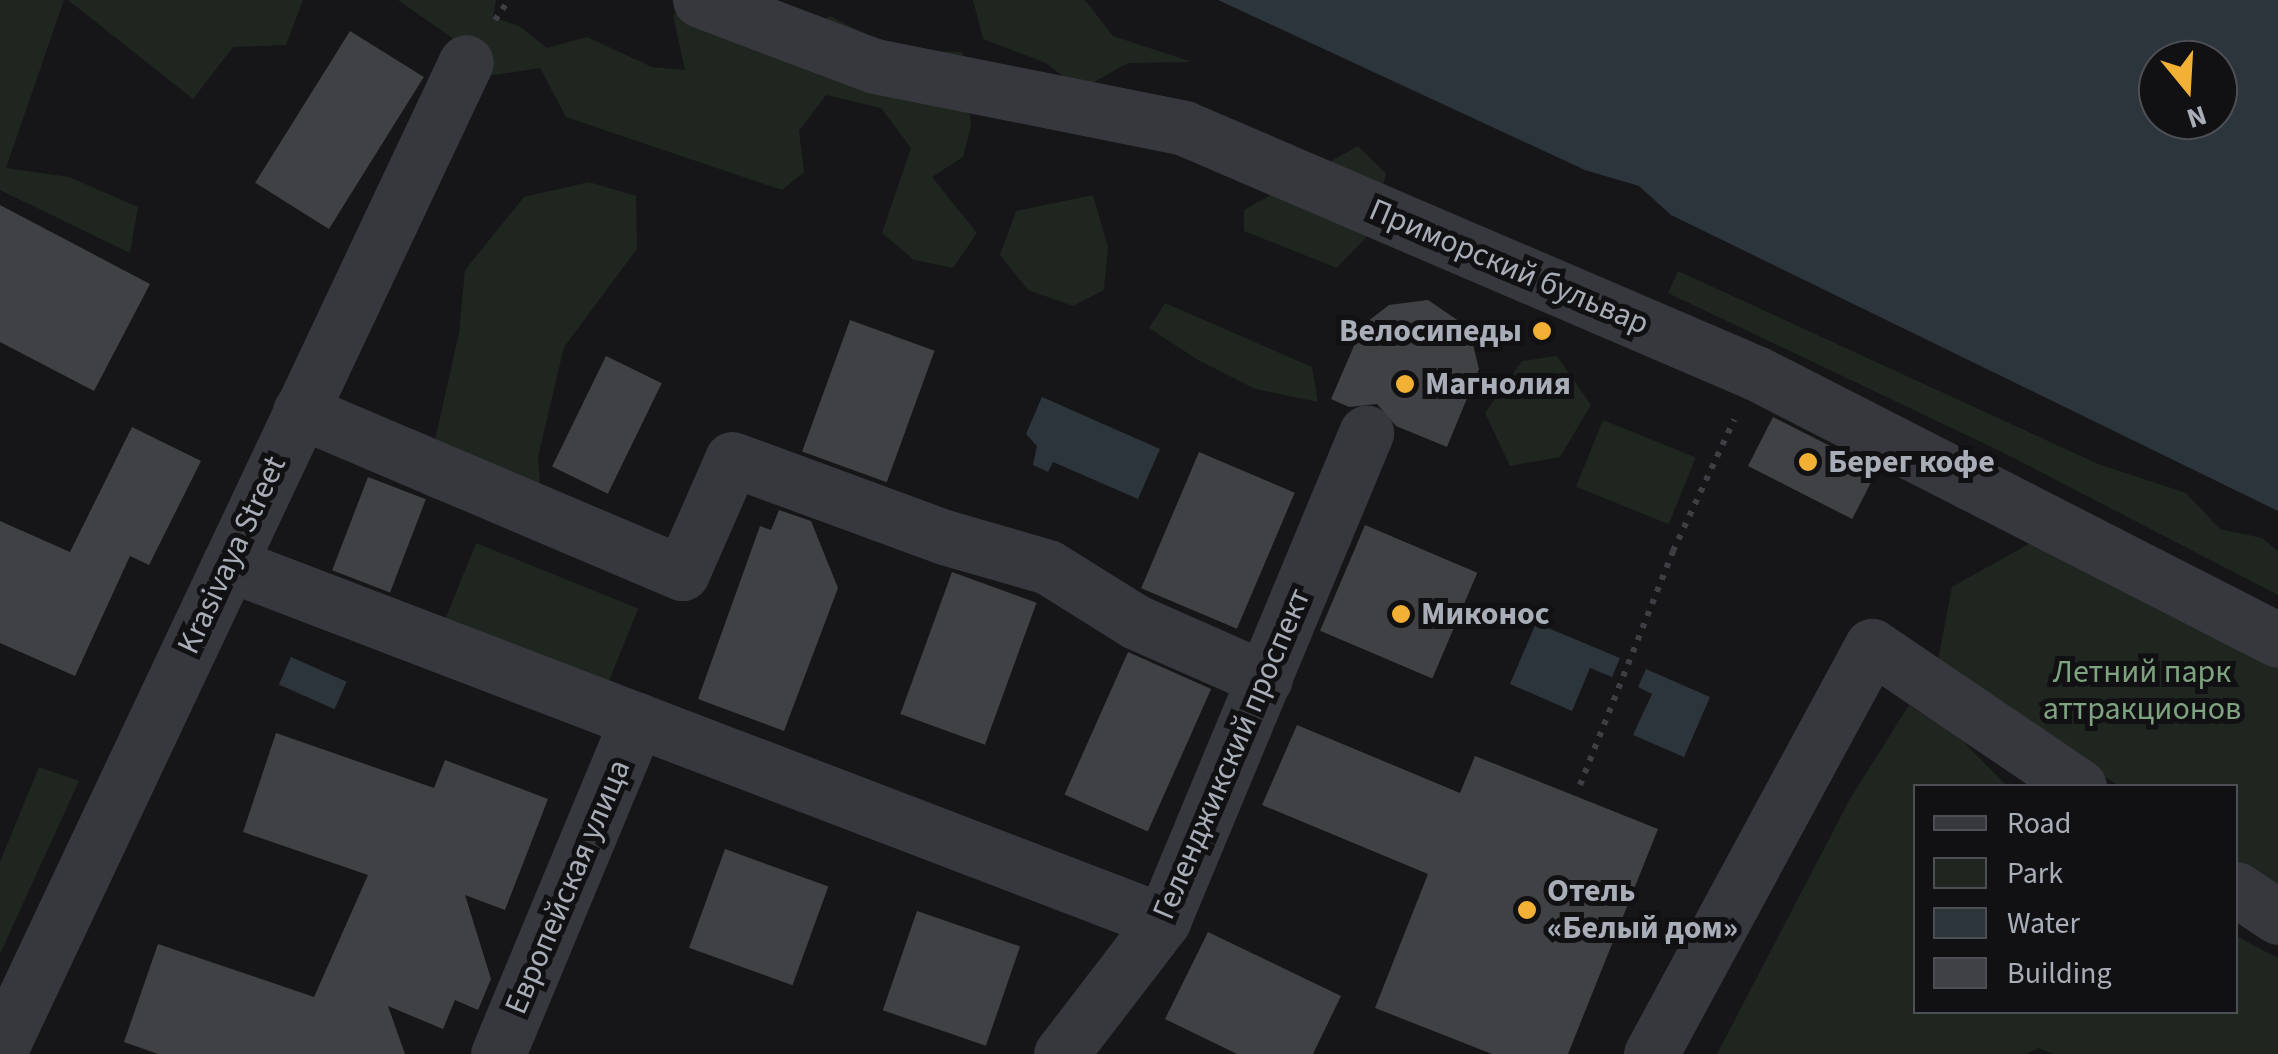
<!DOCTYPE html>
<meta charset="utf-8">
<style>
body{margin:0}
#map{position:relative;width:2278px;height:1054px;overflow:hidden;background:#161618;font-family:"Source Sans 3",sans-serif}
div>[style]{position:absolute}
.green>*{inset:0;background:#1e261f;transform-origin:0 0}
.water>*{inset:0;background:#2c353c;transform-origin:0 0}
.building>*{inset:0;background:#404145;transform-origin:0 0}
.path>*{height:6px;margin-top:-3px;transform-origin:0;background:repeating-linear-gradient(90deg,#3d3f44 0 5px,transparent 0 13px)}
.minor>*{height:55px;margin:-27.5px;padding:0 27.5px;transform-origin:27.5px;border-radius:27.5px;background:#37383d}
.dots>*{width:28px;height:28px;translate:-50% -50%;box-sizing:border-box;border:5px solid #111113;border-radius:50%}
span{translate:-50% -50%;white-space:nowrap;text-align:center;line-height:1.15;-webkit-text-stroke:10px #111113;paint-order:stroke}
.street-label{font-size:32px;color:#a8adb8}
.poi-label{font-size:32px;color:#a8adb8;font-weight:700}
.right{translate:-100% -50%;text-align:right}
.left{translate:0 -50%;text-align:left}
.park-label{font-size:32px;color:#7fa381}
.legend{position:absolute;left:1913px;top:784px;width:325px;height:230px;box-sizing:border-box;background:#111113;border:2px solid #4d4f55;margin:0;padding:12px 18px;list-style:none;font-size:30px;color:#a8adb8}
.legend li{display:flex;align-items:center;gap:20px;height:50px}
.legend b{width:50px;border:2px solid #4d4f55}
.north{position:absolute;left:2138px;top:40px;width:100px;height:100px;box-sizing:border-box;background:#111113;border:2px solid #4d4f55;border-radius:50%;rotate:162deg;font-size:28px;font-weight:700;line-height:40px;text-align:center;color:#a8adb8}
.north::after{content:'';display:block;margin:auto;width:35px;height:45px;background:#f2b134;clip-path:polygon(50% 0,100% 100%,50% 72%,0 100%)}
</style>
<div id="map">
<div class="green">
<div style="clip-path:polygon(0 0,64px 0,6px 168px,69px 177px,138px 207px,130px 253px,0 190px)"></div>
<div style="clip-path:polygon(68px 0,303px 0,286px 45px,233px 47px,193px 99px)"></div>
<div style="clip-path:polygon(398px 0,496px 0,493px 17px,519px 26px,547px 48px,587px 37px,652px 67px,685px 70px,673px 15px,698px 0,766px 53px,830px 16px,896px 50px,963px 52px,971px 126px,963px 157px,932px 177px,977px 233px,953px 268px,914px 260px,882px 233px,911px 148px,881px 108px,826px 95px,799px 131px,804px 172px,782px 190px,566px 117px,540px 68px,488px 76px,465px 47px)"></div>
<div style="clip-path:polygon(973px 0,1085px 0,1113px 36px,1192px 62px,1128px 63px,1080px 90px,1046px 63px,983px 39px)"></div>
<div style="clip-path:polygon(1358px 146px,1386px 173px,1372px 231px,1337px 268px,1244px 231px,1244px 210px)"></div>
<div style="clip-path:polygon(589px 182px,636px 196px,637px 249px,564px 347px,538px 457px,542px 507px,483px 518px,423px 494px,459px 333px,465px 270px,524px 197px)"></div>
<div style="clip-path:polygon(1093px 195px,1108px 247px,1104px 290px,1073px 306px,1028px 290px,1000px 255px,1016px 211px)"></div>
<div style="clip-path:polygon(1678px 271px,2098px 464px,2186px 493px,2220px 529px,2262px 538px,2278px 551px,2278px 595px,2002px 452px,1668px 293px)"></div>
<div style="clip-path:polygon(1165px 303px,1312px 367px,1318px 402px,1255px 389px,1198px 360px,1149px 328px)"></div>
<div style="clip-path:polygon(1557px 356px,1591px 405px,1560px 457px,1510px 466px,1485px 413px,1522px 361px)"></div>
<div style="left:1603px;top:420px;width:100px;height:72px;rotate:22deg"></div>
<div style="clip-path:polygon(2043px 536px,2278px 657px,2278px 888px,2236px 861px,2236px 786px,2119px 786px,1936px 670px,1952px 587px)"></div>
<div style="left:476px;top:543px;width:175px;height:84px;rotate:22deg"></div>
<div style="clip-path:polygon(1909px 705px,1961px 739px,2007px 786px,1916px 786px,1916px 1012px,2236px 1012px,2236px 936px,2278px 958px,2278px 1054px,2053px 1054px,2039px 1048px,2026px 1054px,1717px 1054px,1850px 799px)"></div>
<div style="clip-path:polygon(39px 767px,79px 781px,0 954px,0 862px)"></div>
</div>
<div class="water">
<div style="clip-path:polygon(evenodd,1218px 0,2278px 0,2278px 511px,1671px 215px,1639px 186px,1585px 170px,1218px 0,2218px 60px,2218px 120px,2158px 120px,2158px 60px,2218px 60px)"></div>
<div style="clip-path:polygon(1042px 397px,1160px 449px,1138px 499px,1053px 462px,1048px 472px,1033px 465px,1037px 446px,1026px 434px)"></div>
<div style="clip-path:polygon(1536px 623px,1620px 658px,1612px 677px,1590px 668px,1572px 711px,1510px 684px)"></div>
<div style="left:291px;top:657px;width:61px;height:30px;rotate:24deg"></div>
<div style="clip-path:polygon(1646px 669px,1710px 697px,1684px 757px,1633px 735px,1652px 694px,1638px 687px)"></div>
</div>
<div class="building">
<div style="left:350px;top:31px;width:87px;height:179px;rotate:32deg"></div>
<div style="clip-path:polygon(0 205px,150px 284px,94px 391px,0 342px)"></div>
<div style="clip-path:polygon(1428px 300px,1469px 328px,1479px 369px,1447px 447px,1396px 426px,1377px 404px,1349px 407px,1331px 399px,1363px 325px,1389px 305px)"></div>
<div style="left:850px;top:320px;width:90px;height:140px;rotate:20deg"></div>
<div style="left:606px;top:356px;width:62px;height:123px;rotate:26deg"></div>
<div style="left:1773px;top:417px;width:117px;height:55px;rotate:27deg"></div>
<div style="clip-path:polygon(132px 427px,201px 461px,149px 565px,130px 556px,75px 676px,0 643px,0 521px,70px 552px)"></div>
<div style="left:1199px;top:452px;width:104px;height:148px;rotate:23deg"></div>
<div style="left:368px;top:477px;width:62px;height:100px;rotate:21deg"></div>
<div style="clip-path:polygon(779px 510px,811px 521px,838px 588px,784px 731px,698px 699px,760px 526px,771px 530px)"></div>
<div style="left:1365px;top:525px;width:122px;height:115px;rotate:23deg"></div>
<div style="left:952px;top:572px;width:90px;height:151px;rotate:20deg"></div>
<div style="left:1128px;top:652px;width:91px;height:156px;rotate:24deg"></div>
<div style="clip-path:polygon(1297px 725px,1460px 793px,1475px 756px,1658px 829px,1568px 1054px,1492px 1054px,1375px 1008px,1428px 874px,1262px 805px)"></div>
<div style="clip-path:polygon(276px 733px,434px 788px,445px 760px,548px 799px,505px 910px,465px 895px,491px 979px,478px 1010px,455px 1000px,443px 1029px,388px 1006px,405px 1054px,158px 1054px,124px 1042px,158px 944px,314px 997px,368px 875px,243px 832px)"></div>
<div style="left:725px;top:849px;width:110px;height:105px;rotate:20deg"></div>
<div style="left:917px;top:911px;width:109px;height:105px;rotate:19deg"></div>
<div style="clip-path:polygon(1208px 932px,1341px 996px,1313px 1054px,1237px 1054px,1165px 1019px)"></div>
</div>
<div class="path">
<div style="left:495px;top:20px;width:24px;rotate:-55deg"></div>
<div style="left:1580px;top:785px;width:252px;rotate:-68.3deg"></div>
<div style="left:1673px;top:551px;width:145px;rotate:-65deg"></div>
</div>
<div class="minor">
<div style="left:700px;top:0;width:187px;rotate:20.7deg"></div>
<div style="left:875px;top:66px;width:315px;rotate:11.3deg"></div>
<div style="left:1184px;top:128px;width:622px;rotate:23.19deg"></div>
<div style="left:1756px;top:373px;width:586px;rotate:27.09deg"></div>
<div style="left:300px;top:411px;width:415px;rotate:23deg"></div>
<div style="left:682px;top:573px;width:124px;rotate:-66.3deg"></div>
<div style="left:732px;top:459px;width:226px;rotate:20.2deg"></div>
<div style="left:944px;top:537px;width:108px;rotate:16.1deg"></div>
<div style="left:1048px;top:567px;width:104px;rotate:32deg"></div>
<div style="left:1136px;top:622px;width:141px;rotate:23.8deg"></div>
<div style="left:229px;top:564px;width:1000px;rotate:20.92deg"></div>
<div style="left:2236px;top:889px;width:50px;rotate:33.7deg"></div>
<div style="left:0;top:1050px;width:1092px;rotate:-64.75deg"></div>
<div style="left:498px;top:1054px;width:362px;rotate:-67.4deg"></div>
<div style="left:1061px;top:1054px;width:168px;rotate:-52.5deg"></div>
<div style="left:1163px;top:921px;width:529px;rotate:-67.41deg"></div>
<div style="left:1651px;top:1054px;width:464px;rotate:-61.6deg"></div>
<div style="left:1872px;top:646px;width:250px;rotate:34.1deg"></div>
</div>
<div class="dots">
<div style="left:1542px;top:331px;background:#f2b134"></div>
<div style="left:1405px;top:384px;background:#f2b134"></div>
<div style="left:1808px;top:462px;background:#f2b134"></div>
<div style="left:1401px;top:614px;background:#f2b134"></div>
<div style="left:1527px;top:910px;background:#f2b134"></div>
</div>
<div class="street-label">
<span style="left:1509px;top:267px;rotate:23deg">Приморский бульвар</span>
<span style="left:232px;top:555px;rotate:-65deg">Krasivaya Street</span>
<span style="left:1232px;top:754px;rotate:-67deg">Геленджикский проспект</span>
<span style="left:568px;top:887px;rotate:-67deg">Европейская улица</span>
</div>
<div class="poi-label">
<span class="right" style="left:1522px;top:331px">Велосипеды</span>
<span class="left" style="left:1425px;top:384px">Магнолия</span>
<span class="left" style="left:1828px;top:462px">Берег кофе</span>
<span class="left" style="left:1421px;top:614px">Миконос</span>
<span class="left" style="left:1547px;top:910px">Отель<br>«Белый дом»</span>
</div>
<div class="park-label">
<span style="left:2142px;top:691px">Летний парк<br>аттракционов</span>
</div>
<ul class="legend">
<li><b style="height:12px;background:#37383d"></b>Road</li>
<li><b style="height:28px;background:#1e261f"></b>Park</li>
<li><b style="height:28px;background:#2c353c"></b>Water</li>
<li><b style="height:28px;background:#404145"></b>Building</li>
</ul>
<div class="north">N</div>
</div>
